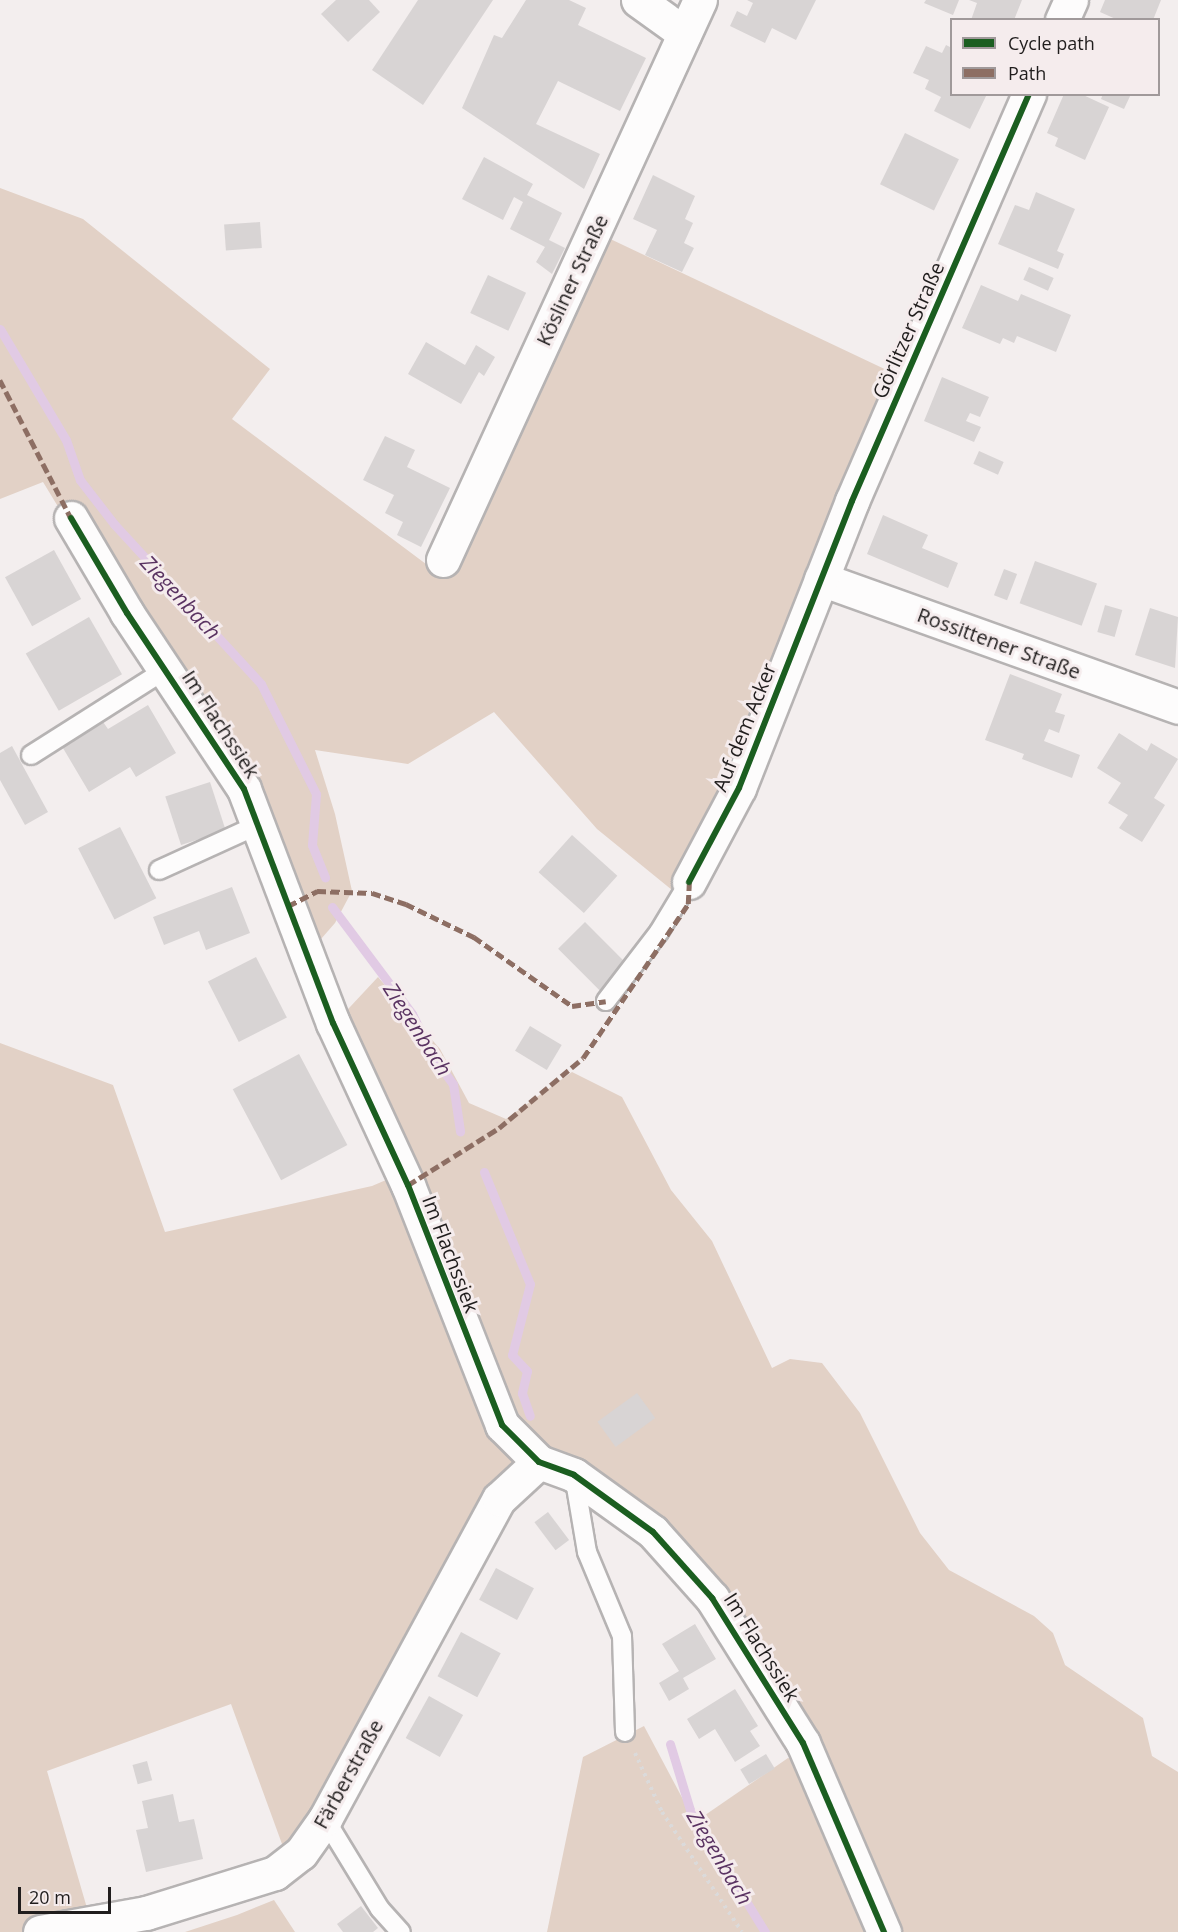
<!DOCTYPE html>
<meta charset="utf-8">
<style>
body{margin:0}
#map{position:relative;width:1178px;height:1932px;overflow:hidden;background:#f3eeee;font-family:"Open Sans",sans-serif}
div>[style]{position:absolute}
.green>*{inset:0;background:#e2d1c6}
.stream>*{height:9px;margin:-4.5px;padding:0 4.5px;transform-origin:4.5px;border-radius:4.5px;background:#e1cae4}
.building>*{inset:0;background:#d8d4d4;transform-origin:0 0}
.path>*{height:4px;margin-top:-2px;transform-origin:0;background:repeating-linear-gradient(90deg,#dbdada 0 3px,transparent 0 7.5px)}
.roads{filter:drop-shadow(2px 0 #b6b3b3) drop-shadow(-2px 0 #b6b3b3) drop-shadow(0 2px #b6b3b3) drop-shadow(0 -2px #b6b3b3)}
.lane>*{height:18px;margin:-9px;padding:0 9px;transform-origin:9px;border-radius:9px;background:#fdfcfc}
.street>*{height:33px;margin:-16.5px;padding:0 16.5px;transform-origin:16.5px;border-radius:16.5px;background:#fdfcfc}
.quiet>*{height:4.5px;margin-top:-2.25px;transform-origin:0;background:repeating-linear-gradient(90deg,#8d6e63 0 9px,transparent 0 13.5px)}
.cycleway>*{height:6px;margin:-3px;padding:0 3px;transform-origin:3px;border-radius:3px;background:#1b5e20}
span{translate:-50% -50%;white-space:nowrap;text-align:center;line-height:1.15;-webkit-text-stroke:6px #f5eced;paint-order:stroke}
.street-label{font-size:20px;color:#201d1d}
.water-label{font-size:21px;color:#5a3362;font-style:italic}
.legend{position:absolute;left:950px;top:18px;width:210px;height:78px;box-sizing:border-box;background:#f5eced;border:2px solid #a0999a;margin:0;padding:8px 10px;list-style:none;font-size:18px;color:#201d1d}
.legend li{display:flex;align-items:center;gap:12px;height:30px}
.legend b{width:30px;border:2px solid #a0999a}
.scale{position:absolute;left:18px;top:1887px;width:93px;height:27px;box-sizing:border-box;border:3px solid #201d1d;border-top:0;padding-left:8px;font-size:18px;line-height:21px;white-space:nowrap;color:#201d1d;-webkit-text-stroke:4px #f5eced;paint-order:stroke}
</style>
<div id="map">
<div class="green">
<div style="clip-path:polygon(0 188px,83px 219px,270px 369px,232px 419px,442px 576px,604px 236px,893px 373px,765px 695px,672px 890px,597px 829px,494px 712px,408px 764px,315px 750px,335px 814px,352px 891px,335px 923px,307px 955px,289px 885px,43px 482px,0 499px)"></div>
<div style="clip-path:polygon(378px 977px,440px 1049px,469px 1103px,506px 1119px,572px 1072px,622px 1097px,671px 1190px,712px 1241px,772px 1368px,790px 1359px,822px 1363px,860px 1413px,920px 1533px,949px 1570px,1034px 1616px,1053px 1633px,1065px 1665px,1143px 1718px,1152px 1756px,1178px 1772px,1178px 1932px,547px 1932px,583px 1757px,644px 1726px,695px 1822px,788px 1758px,792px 1759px,712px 1623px,644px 1539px,538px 1467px,286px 1855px,231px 1704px,47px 1771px,94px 1932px,0 1932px,0 1043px,113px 1085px,165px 1232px,372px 1186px,407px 1171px,336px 1022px)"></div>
<div style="clip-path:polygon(274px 1900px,295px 1932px,185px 1932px,237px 1915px)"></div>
</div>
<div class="stream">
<div style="left:0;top:329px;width:129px;rotate:59.3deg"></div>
<div style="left:66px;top:440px;width:42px;rotate:70.7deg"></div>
<div style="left:80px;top:480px;width:56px;rotate:52.3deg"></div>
<div style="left:114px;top:524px;width:217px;rotate:47.4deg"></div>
<div style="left:261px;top:684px;width:123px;rotate:63.4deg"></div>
<div style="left:316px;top:794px;width:51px;rotate:94.5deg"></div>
<div style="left:312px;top:845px;width:35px;rotate:68deg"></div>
<div style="left:332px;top:907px;width:134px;rotate:53.2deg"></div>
<div style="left:412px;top:1014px;width:49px;rotate:63.4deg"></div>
<div style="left:434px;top:1058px;width:32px;rotate:54deg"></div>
<div style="left:453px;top:1084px;width:48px;rotate:81.5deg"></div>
<div style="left:484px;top:1172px;width:121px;rotate:67.7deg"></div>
<div style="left:530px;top:1284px;width:73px;rotate:104.2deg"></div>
<div style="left:512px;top:1355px;width:22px;rotate:47deg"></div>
<div style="left:527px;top:1371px;width:23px;rotate:103deg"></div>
<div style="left:522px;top:1393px;width:24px;rotate:71deg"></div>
<div style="left:670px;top:1744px;width:69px;rotate:73.1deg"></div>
<div style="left:690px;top:1810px;width:143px;rotate:58.4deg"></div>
</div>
<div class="building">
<div style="clip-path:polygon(336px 0,369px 0,380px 12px,348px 42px,321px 14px)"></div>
<div style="clip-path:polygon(418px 0,493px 0,423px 105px,372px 70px)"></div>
<div style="clip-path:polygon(526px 0,569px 0,586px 8px,578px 25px,646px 58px,620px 111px,558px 81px,536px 124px,600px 154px,584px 189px,462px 108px,494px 35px,502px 38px)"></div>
<div style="clip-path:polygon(747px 0,816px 0,796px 40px,772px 28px,765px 43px,730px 26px,737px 11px,747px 16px,753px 3px)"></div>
<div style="clip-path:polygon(926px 0,959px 0,953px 15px,924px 3px)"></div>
<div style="clip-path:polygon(969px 0,1022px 0,1014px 20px,971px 20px,977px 3px)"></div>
<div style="clip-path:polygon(1105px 0,1161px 0,1153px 20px,1118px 20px,1100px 12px)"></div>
<div style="clip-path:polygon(946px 45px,952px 48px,952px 94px,987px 94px,970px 129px,934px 111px,941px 97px,925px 89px,929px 80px,913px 73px,926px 46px,942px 53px)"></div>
<div style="clip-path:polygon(1064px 94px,1081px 94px,1109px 107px,1085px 160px,1055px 146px,1058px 138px,1047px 133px)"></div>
<div style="clip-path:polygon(1103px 94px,1131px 94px,1124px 109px,1101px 99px)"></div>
<div style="left:905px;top:133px;width:60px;height:57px;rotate:26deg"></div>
<div style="clip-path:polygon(484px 157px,533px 184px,527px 195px,562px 213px,549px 240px,565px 248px,552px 274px,536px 262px,545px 247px,510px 229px,523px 202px,514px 197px,503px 220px,462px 199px)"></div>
<div style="clip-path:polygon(653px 175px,695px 196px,685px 219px,693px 223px,684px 243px,694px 248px,682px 272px,645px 255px,657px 230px,633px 219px)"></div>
<div style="clip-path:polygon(1036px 192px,1075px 209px,1057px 251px,1064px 254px,1058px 269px,998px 244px,1015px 205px,1029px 210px)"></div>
<div style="left:260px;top:222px;width:26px;height:36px;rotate:86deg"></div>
<div style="left:1029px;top:267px;width:27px;height:14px;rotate:24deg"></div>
<div style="left:488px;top:275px;width:42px;height:42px;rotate:25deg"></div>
<div style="clip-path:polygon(981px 285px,1018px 301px,1021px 294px,1071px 315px,1056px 352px,1017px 336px,1014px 343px,1003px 338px,1000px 344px,962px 328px)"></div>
<div style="clip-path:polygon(426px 342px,465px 365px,476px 345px,495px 357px,484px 376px,479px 372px,461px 404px,408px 374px)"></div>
<div style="clip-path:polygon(942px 377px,989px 397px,980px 417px,970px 413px,966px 421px,981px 427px,974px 442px,924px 421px)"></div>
<div style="clip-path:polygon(385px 436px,415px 450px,407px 467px,450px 488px,421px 547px,397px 535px,403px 522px,385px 513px,394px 495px,363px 480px)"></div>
<div style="left:979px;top:451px;width:27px;height:14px;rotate:24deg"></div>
<div style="clip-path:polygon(883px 515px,928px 535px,922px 548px,958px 563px,948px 588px,867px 554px)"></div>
<div style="left:54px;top:550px;width:56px;height:56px;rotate:61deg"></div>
<div style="left:1035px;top:561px;width:66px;height:45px;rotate:20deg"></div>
<div style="left:1004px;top:569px;width:14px;height:28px;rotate:21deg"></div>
<div style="left:1105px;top:605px;width:18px;height:28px;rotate:16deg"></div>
<div style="clip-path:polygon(1150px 608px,1178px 617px,1175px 668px,1135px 655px)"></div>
<div style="left:89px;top:617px;width:66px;height:73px;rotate:60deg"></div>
<div style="clip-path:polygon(1010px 674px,1062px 694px,1055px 712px,1065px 715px,1059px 733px,1049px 729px,1044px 741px,1080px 755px,1072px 778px,1022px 759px,1024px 754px,985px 740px)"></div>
<div style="clip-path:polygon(148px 705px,176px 753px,136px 777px,130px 767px,89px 792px,60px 743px,101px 719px,108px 729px)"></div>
<div style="clip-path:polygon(1119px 733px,1147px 751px,1151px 743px,1178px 759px,1154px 798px,1165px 805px,1142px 842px,1119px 828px,1128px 815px,1108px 803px,1121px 783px,1097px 768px)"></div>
<div style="clip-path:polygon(12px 746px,48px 812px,25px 825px,0 780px,0 753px)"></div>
<div style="left:210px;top:782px;width:51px;height:47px;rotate:72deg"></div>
<div style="left:120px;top:827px;width:80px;height:47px;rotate:63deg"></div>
<div style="left:572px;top:835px;width:61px;height:50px;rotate:42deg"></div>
<div style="clip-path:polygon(232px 887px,250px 933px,206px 950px,199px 931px,164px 945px,153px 917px)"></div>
<div style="left:585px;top:922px;width:61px;height:38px;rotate:45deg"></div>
<div style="left:256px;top:957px;width:68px;height:54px;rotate:63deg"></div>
<div style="left:530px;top:1026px;width:37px;height:29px;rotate:31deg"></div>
<div style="left:299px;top:1054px;width:103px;height:75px;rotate:62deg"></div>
<div style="left:637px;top:1393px;width:31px;height:49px;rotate:54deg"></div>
<div style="left:548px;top:1512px;width:35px;height:17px;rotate:53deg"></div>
<div style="left:496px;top:1568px;width:43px;height:36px;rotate:28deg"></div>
<div style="clip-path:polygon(695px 1624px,716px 1659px,683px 1678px,689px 1689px,669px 1701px,659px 1683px,679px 1671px,662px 1644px)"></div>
<div style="left:461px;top:1632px;width:45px;height:50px;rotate:28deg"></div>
<div style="clip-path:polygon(735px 1689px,758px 1726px,750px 1731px,760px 1746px,735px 1762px,715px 1729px,699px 1739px,687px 1719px)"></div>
<div style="left:429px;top:1696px;width:39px;height:48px;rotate:29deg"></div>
<div style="left:766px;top:1754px;width:17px;height:30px;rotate:59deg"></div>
<div style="left:147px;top:1761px;width:20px;height:15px;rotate:75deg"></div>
<div style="clip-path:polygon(173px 1794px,179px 1822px,194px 1819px,203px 1859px,146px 1872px,136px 1830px,148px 1828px,142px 1801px)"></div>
<div style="clip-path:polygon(361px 1906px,378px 1928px,373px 1932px,343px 1932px,337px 1924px)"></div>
</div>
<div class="path">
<div style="left:635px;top:1753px;width:65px;rotate:65.4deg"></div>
<div style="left:662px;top:1812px;width:144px;rotate:56.3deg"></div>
</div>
<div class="roads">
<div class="lane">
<div style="left:31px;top:755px;width:159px;rotate:-32.4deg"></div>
<div style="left:159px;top:870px;width:111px;rotate:-24.5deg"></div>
<div style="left:606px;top:1001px;width:87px;rotate:-52.5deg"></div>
<div style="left:659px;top:932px;width:58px;rotate:-59deg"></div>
<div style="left:574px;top:1475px;width:78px;rotate:80.4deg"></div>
<div style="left:587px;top:1552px;width:91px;rotate:67.4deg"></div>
<div style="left:622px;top:1636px;width:96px;rotate:88.2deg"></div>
<div style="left:325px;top:1819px;width:105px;rotate:58.6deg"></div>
<div style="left:380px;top:1909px;width:31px;rotate:48deg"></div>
</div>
<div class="street">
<div style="left:638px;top:0;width:57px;rotate:35.7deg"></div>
<div style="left:1062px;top:20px;width:22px;rotate:-66deg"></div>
<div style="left:71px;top:518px;width:110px;rotate:59.5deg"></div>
<div style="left:127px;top:613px;width:211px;rotate:56.4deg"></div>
<div style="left:244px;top:789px;width:250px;rotate:69.2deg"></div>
<div style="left:333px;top:1023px;width:179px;rotate:65.2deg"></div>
<div style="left:408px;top:1185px;width:258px;rotate:68.6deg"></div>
<div style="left:502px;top:1425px;width:52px;rotate:45deg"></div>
<div style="left:539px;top:1462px;width:37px;rotate:20deg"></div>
<div style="left:574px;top:1475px;width:97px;rotate:35.8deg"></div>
<div style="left:653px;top:1532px;width:89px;rotate:48.2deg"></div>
<div style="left:712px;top:1598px;width:171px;rotate:57.9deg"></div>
<div style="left:803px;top:1743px;width:206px;rotate:66.8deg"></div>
<div style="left:443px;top:560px;width:616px;rotate:-65.35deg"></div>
<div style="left:821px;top:579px;width:379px;rotate:19.7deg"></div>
<div style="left:689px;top:882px;width:106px;rotate:-62deg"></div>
<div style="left:739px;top:788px;width:308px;rotate:-68.5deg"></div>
<div style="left:852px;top:501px;width:444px;rotate:-66.5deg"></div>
<div style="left:40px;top:1932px;width:108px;rotate:-10.2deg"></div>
<div style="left:146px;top:1913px;width:135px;rotate:-17.2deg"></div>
<div style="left:275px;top:1873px;width:33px;rotate:-38deg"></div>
<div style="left:301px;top:1853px;width:42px;rotate:-54.8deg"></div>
<div style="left:325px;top:1819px;width:364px;rotate:-61.5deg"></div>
<div style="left:499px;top:1499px;width:54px;rotate:-42.8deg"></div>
</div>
</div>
<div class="quiet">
<div style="left:0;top:380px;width:155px;rotate:62.8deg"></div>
<div style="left:288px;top:906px;width:33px;rotate:-27deg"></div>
<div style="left:317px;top:891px;width:55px;rotate:2.1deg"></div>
<div style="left:372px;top:893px;width:36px;rotate:18deg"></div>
<div style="left:406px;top:904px;width:76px;rotate:25.9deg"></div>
<div style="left:474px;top:937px;width:120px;rotate:35.1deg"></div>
<div style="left:572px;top:1006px;width:34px;rotate:-8deg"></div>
<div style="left:408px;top:1185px;width:107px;rotate:-32.1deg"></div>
<div style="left:499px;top:1128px;width:109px;rotate:-39.8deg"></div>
<div style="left:583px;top:1058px;width:186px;rotate:-55.7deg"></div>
<div style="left:688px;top:904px;width:22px;rotate:-87deg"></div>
</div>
<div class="cycleway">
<div style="left:71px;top:518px;width:110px;rotate:59.5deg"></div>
<div style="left:127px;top:613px;width:211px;rotate:56.4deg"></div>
<div style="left:244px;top:789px;width:250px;rotate:69.2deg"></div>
<div style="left:333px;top:1023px;width:179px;rotate:65.2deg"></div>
<div style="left:408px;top:1185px;width:258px;rotate:68.6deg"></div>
<div style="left:502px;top:1425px;width:52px;rotate:45deg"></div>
<div style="left:539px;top:1462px;width:37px;rotate:20deg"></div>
<div style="left:574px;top:1475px;width:97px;rotate:35.8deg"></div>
<div style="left:653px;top:1532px;width:89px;rotate:48.2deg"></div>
<div style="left:712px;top:1598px;width:171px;rotate:57.9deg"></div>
<div style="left:803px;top:1743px;width:206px;rotate:66.8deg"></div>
<div style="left:689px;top:882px;width:106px;rotate:-62deg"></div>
<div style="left:739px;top:788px;width:308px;rotate:-68.5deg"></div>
<div style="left:852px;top:501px;width:444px;rotate:-66.5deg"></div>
</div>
<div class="street-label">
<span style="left:572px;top:280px;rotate:-65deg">Kösliner Straße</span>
<span style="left:908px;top:330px;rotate:-66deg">Görlitzer Straße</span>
<span style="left:999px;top:643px;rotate:20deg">Rossittener Straße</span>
<span style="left:221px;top:724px;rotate:57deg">Im Flachssiek</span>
<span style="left:744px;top:727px;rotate:-68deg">Auf dem Acker</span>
<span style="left:451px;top:1254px;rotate:69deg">Im Flachssiek</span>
<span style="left:762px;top:1647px;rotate:58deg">Im Flachssiek</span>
<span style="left:348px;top:1774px;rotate:-61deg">Färberstraße</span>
</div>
<div class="water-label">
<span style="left:181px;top:597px;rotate:47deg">Ziegenbach</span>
<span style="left:418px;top:1029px;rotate:57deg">Ziegenbach</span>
<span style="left:720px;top:1857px;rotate:59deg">Ziegenbach</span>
</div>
<ul class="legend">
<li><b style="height:8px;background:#1b5e20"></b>Cycle path</li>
<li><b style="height:8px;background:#8d6e63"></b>Path</li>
</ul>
<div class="scale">20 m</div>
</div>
